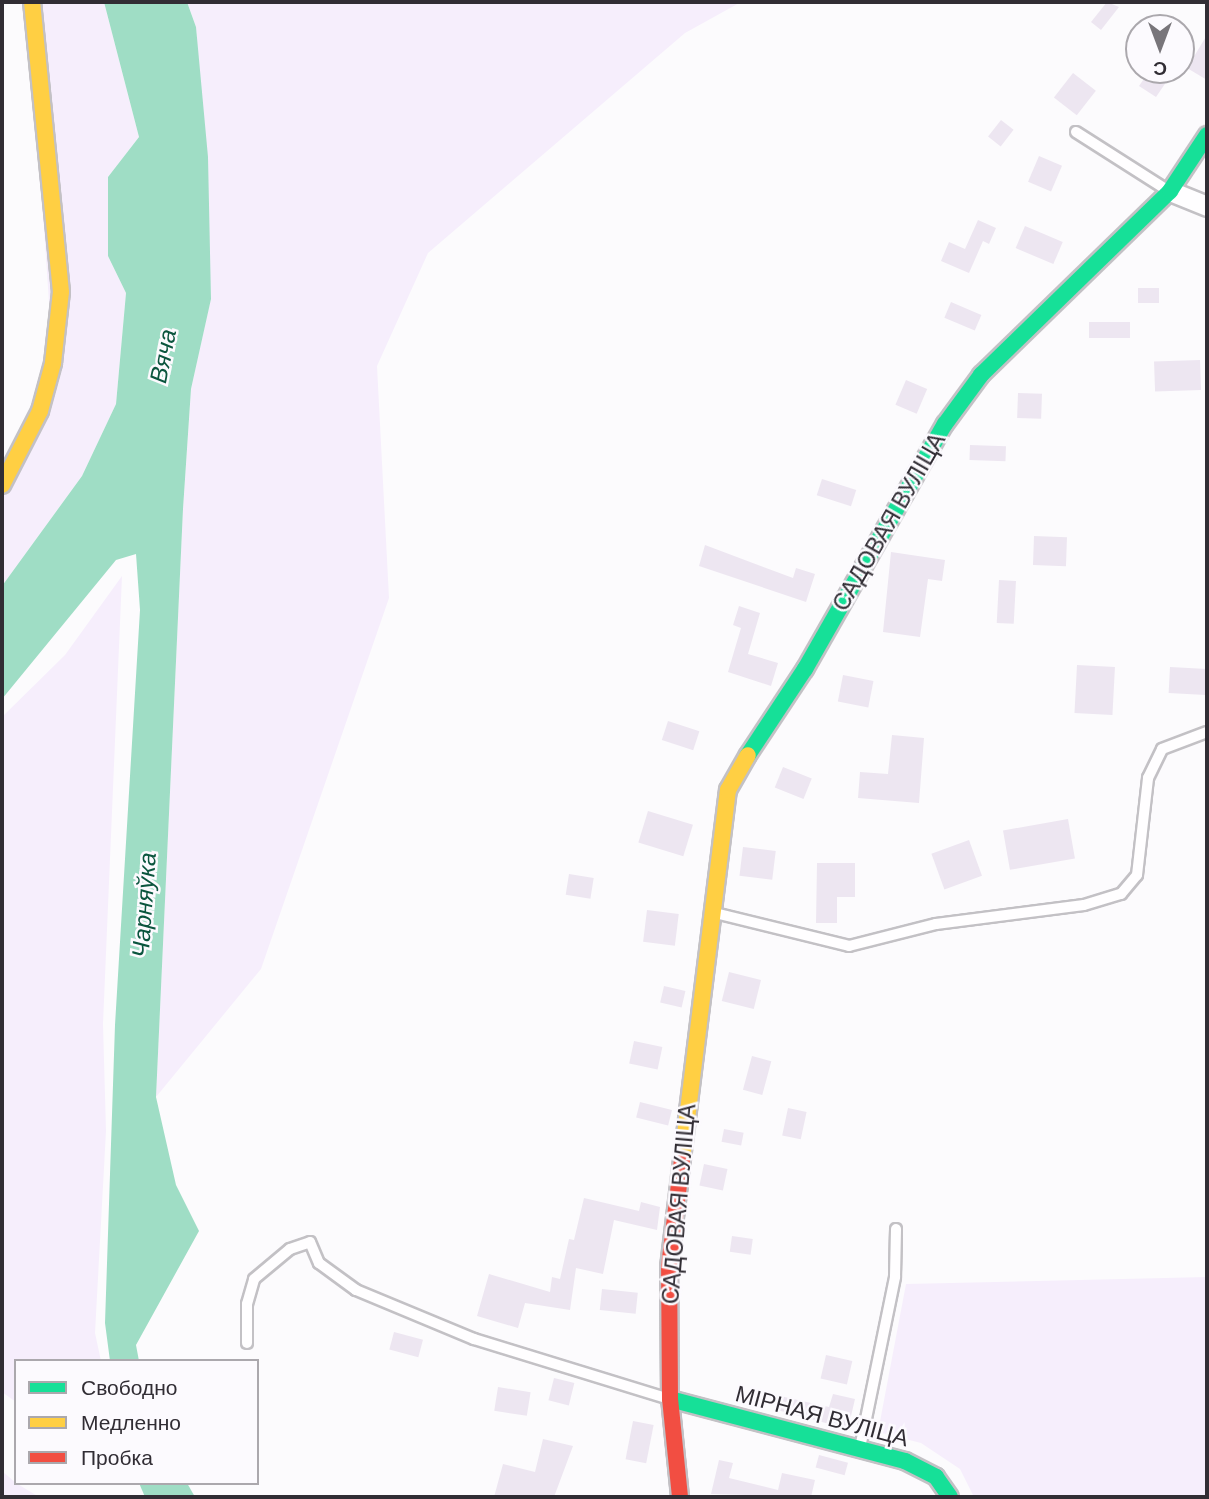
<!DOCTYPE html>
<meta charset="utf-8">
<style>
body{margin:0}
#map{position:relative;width:1209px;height:1499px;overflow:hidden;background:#fcfbfd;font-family:Helvetica,sans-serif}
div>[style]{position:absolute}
.green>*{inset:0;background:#f6eefc}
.water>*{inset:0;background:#9fddc5}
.building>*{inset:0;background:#ede6f1;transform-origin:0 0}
.roads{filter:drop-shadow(2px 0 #c3c1c5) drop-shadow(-2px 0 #c3c1c5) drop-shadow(0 2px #c3c1c5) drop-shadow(0 -2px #c3c1c5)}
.lane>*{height:10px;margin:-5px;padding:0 5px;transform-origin:5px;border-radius:5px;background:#fffeff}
.street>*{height:19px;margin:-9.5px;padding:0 9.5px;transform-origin:9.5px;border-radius:9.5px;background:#fffeff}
.fast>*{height:16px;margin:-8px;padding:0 8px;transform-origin:8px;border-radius:8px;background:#16e098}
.slow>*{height:16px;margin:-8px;padding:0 8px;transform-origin:8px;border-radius:8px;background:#ffcf43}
.jam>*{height:16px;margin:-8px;padding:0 8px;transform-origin:8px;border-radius:8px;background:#f24e42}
span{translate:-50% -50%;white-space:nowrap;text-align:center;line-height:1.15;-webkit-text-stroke:5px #fcfafe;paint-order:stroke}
.street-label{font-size:23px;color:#312d34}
.water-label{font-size:24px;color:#0b553e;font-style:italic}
.frame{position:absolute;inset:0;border:4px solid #312d34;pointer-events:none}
.legend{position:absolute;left:14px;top:1359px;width:245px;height:126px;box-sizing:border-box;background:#fcfafe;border:2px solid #aba8ad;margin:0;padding:9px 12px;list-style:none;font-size:21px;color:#312d34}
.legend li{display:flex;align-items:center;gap:14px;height:35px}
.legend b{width:35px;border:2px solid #aba8ad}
.north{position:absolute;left:1125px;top:14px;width:70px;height:70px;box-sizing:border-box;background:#fcfafe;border:2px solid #aba8ad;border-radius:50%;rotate:180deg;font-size:19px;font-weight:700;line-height:28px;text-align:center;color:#312d34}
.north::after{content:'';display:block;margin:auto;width:24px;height:32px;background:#78757a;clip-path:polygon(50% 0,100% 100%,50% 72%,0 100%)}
</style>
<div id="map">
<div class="green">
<div style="clip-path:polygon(29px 2px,104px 2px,139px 137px,108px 177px,108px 256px,126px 293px,116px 404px,82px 476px,2px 586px,2px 485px,53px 363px)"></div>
<div style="clip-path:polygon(187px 2px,741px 2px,685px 33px,428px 253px,377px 366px,389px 598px,261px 969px,156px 1097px,183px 509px,191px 389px,211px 298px,196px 27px)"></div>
<div style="clip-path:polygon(122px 576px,103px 1024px,106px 1131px,95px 1333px,101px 1361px,16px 1361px,16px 1402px,2px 1392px,2px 717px,65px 655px)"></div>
<div style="clip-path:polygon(1207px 1277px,1207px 1497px,974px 1497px,960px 1469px,921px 1443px,878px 1432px,906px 1284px)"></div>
<div style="clip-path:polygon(2px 1471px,16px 1483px,39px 1497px,2px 1497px)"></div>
</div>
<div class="water">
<div style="clip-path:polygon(104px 2px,187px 2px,196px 27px,208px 157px,211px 299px,191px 389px,183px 509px,156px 1097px,176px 1185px,199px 1231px,136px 1345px,139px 1361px,110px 1361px,105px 1323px,115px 1025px,140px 610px,136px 554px,116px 560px,2px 699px,2px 586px,82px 476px,116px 404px,126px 293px,108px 256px,108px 177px,139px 137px)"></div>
<div style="clip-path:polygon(139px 1483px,187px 1483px,195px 1497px,145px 1497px)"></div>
</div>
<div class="building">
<div style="clip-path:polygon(1107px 2px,1119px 7px,1101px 30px,1091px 22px)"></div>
<div style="clip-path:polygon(1207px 35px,1207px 80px,1187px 68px)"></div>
<div style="clip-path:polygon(1150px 70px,1171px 75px,1156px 97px,1139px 86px)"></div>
<div style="left:1073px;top:73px;width:29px;height:31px;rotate:38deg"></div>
<div style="left:1001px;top:120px;width:16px;height:21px;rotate:38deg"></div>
<div style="left:1039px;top:156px;width:25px;height:28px;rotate:23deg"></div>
<div style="clip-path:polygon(978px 220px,996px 228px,989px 244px,983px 241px,969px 273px,941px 261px,949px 242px,965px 249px)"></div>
<div style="left:1025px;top:226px;width:41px;height:24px;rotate:23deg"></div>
<div style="left:1138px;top:288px;width:21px;height:15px"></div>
<div style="left:951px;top:302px;width:33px;height:17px;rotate:23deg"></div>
<div style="left:1089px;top:322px;width:41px;height:16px"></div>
<div style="left:1200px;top:360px;width:30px;height:46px;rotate:88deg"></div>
<div style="left:906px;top:380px;width:23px;height:27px;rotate:23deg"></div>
<div style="left:1018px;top:393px;width:24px;height:25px;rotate:2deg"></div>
<div style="left:970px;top:445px;width:36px;height:15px;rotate:2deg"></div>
<div style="left:822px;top:479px;width:36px;height:17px;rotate:18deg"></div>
<div style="left:1034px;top:536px;width:33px;height:29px;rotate:2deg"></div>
<div style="clip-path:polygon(705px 545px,793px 578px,796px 568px,815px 574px,806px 602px,699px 566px)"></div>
<div style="clip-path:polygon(891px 552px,945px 560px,942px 581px,928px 579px,920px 637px,883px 632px)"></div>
<div style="left:999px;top:580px;width:17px;height:43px;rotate:3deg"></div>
<div style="clip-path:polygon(739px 606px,760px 613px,748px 654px,778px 663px,771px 686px,728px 672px,741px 628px,733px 625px)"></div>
<div style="left:1077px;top:665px;width:38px;height:48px;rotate:3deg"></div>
<div style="left:1170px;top:667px;width:37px;height:26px;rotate:3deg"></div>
<div style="left:843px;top:675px;width:31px;height:27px;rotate:11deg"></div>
<div style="left:668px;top:721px;width:33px;height:20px;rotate:18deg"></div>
<div style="clip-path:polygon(892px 735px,924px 738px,919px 803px,858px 798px,860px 772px,888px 774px)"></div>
<div style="left:783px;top:767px;width:31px;height:22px;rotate:22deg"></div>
<div style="left:648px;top:811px;width:47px;height:33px;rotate:17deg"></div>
<div style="left:1068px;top:819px;width:40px;height:66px;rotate:80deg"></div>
<div style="left:969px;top:840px;width:38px;height:40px;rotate:70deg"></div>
<div style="left:743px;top:847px;width:33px;height:29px;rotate:7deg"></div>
<div style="clip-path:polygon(817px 863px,855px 863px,855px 897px,837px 897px,837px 923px,816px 923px)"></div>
<div style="left:569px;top:874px;width:25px;height:21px;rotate:9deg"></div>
<div style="left:647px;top:910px;width:32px;height:32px;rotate:7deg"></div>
<div style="left:729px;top:972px;width:33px;height:30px;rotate:14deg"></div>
<div style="left:664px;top:986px;width:22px;height:17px;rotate:13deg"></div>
<div style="left:634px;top:1041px;width:29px;height:23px;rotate:12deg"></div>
<div style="left:752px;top:1056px;width:20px;height:35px;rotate:15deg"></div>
<div style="left:640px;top:1102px;width:33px;height:16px;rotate:14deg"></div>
<div style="left:788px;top:1108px;width:19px;height:28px;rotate:12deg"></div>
<div style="left:724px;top:1129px;width:20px;height:13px;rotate:11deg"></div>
<div style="left:704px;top:1164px;width:24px;height:22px;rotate:12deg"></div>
<div style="clip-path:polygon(584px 1198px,639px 1211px,641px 1202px,660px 1207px,657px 1230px,614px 1220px,603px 1274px,576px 1268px,570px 1310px,525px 1303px,518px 1328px,477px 1316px,489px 1274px,550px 1292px,552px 1277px,560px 1279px,569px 1239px,574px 1240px)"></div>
<div style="left:732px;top:1236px;width:21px;height:16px;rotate:8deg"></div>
<div style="left:602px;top:1289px;width:36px;height:21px;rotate:6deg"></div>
<div style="left:394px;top:1332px;width:30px;height:18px;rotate:15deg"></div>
<div style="left:826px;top:1355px;width:27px;height:24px;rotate:13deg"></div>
<div style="left:554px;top:1378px;width:21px;height:23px;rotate:14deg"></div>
<div style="left:498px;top:1387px;width:33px;height:24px;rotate:9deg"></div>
<div style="clip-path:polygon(833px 1394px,855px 1399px,848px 1429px,777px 1410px,780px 1396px,829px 1407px)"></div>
<div style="left:633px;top:1421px;width:21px;height:39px;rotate:11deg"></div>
<div style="clip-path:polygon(543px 1439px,573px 1446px,554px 1497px,494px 1497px,503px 1464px,535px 1472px)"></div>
<div style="left:819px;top:1455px;width:30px;height:13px;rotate:15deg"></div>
<div style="clip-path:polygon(719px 1460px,733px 1463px,729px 1478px,778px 1490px,782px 1473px,815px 1480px,811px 1497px,711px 1494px)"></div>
</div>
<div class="roads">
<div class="lane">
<div style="left:1076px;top:132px;width:108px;rotate:32.5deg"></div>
<div style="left:715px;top:913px;width:138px;rotate:13.8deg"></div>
<div style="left:849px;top:946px;width:90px;rotate:-14.2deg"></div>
<div style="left:936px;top:924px;width:149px;rotate:-7.3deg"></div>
<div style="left:1084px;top:905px;width:39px;rotate:-17deg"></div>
<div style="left:1121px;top:894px;width:25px;rotate:-50deg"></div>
<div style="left:1137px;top:875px;width:98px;rotate:-83.5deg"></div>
<div style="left:1148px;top:778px;width:32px;rotate:-64deg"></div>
<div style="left:1162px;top:749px;width:48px;rotate:-20.7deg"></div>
<div style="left:247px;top:1343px;width:39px;rotate:-90deg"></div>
<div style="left:247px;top:1304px;width:26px;rotate:-74deg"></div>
<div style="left:254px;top:1279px;width:47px;rotate:-39.8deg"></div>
<div style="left:290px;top:1249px;width:21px;rotate:-19deg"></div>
<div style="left:310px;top:1242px;width:23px;rotate:67deg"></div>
<div style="left:319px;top:1263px;width:46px;rotate:36.1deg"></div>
<div style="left:356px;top:1290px;width:128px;rotate:22.6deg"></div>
<div style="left:474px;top:1339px;width:201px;rotate:17.1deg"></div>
<div style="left:860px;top:1448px;width:175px;rotate:-78.4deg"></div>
<div style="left:895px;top:1277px;width:48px;rotate:-88.8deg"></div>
</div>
<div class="street">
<div style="left:1170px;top:191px;width:40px;rotate:22deg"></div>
</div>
<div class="fast">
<div style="left:748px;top:755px;width:103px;rotate:-56.5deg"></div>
<div style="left:805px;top:669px;width:282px;rotate:-60.3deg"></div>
<div style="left:945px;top:424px;width:61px;rotate:-53.7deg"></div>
<div style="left:981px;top:375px;width:264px;rotate:-44.2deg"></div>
<div style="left:1170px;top:191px;width:67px;rotate:-56.5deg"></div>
<div style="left:670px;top:1399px;width:243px;rotate:14.8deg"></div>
<div style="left:905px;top:1461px;width:35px;rotate:27deg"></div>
<div style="left:936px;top:1477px;width:24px;rotate:55deg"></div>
</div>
<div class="slow">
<div style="left:2px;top:485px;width:83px;rotate:-62.8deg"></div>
<div style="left:40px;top:411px;width:50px;rotate:-74.8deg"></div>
<div style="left:53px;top:363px;width:71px;rotate:-83.6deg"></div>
<div style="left:61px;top:292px;width:291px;rotate:-95.7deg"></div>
<div style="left:682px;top:1159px;width:372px;rotate:-82.9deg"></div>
<div style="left:728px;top:790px;width:40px;rotate:-60.3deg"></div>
</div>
<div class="jam">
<div style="left:680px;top:1497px;width:99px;rotate:-95.8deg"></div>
<div style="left:670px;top:1399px;width:132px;rotate:-90.4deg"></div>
<div style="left:669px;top:1267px;width:109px;rotate:-83.1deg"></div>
</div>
</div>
<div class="street-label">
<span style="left:889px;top:522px;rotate:-60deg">САДОВАЯ ВУЛІЦА</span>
<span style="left:679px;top:1204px;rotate:-85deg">САДОВАЯ ВУЛІЦА</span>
<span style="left:822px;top:1416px;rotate:15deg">МІРНАЯ ВУЛІЦА</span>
</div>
<div class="water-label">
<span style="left:163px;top:356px;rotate:-79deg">Вяча</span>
<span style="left:144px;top:905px;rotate:-86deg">Чарняўка</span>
</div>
<div class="frame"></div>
<ul class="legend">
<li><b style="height:9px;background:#16e098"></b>Свободно</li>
<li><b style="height:9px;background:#ffcf43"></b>Медленно</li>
<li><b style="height:9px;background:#f24e42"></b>Пробка</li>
</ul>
<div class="north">С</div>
</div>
